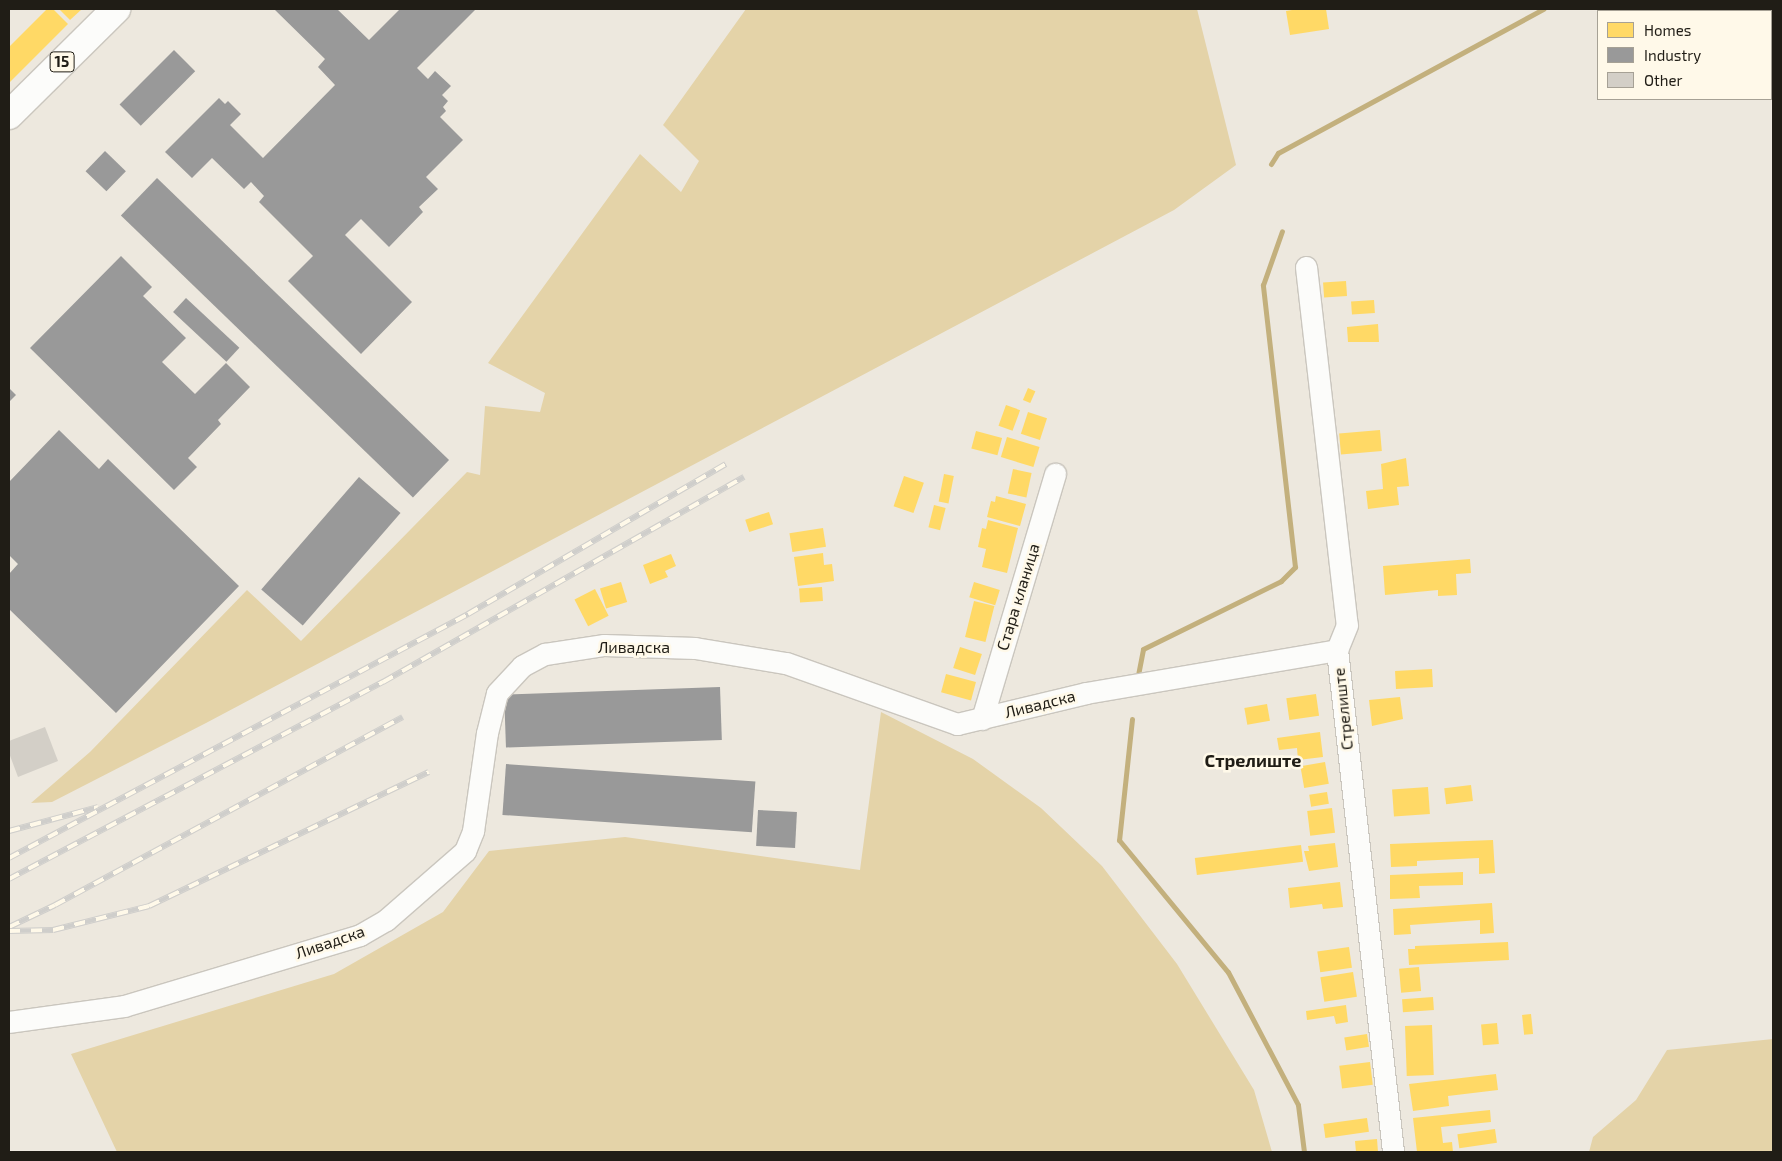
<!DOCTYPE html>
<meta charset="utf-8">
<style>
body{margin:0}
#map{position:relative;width:1782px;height:1161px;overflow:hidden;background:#ede8de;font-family:"Exo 2",sans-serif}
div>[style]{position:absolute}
.green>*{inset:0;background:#e4d3a8}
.homes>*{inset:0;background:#ffd966;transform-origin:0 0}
.industry>*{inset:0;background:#999;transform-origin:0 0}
.stream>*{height:5px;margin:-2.5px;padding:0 2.5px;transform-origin:2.5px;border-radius:2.5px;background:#c3b07d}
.building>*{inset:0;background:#d3cfc7}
.roads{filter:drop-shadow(1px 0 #cac6be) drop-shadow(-1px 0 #cac6be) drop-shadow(0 1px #cac6be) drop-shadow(0 -1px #cac6be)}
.minor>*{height:21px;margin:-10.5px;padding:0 10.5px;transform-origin:10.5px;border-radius:10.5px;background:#fcfcfa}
.major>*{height:28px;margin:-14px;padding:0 14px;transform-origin:14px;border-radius:14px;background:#fcfcfa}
.rail>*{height:5.5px;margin-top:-2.75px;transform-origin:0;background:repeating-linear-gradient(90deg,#fff9e9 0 11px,#cfcecb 0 22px);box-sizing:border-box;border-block:1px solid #cfcecb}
span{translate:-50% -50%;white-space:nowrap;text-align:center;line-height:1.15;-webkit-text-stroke:5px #fff9e9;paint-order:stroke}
.shield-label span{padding:1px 4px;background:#fff9e9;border:1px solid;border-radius:4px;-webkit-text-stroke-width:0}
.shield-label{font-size:15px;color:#201d16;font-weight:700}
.street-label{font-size:16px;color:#201d16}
.neighbourhood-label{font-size:18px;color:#201d16;font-weight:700}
.frame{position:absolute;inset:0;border:10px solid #201d16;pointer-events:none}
.legend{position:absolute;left:1597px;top:10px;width:175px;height:90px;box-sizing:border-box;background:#fff9e9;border:1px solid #a6a195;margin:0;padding:6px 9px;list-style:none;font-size:15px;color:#201d16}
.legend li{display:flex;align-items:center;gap:10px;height:25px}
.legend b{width:25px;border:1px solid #a6a195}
</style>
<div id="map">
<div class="green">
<div style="clip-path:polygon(746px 9px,1197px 9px,1236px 165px,1174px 210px,206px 723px,52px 802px,31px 803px,90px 752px,247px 590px,301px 641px,467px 472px,480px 475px,485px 406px,540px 412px,545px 393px,488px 363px,640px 154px,681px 192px,699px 161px,663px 125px)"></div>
<div style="clip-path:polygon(881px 712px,973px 759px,1041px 808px,1102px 866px,1177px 964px,1254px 1090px,1272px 1152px,117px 1152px,71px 1054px,334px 974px,443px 912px,489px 851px,625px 837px,860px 870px)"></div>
<div style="clip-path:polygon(1773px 1039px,1773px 1152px,1589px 1152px,1593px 1137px,1636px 1100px,1667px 1050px)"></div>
</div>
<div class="homes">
<div style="clip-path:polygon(47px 9px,53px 9px,68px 24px,9px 83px,9px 47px)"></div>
<div style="clip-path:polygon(59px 9px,82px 9px,70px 20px)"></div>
<div style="clip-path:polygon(1298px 9px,1326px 9px,1329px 29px,1290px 35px,1286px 11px)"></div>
<div style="left:1346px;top:281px;width:15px;height:23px;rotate:86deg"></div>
<div style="left:1374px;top:300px;width:13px;height:23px;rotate:86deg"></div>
<div style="clip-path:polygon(1378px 324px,1379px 342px,1348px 342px,1347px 327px)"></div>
<div style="left:1028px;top:388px;width:8px;height:13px;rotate:23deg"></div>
<div style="left:1006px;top:405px;width:15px;height:22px;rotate:20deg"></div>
<div style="left:1028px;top:412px;width:20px;height:23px;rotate:18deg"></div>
<div style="left:1380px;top:430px;width:21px;height:41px;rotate:85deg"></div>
<div style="left:976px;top:431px;width:27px;height:18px;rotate:15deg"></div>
<div style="left:1007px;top:437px;width:34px;height:21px;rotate:17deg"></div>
<div style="clip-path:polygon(1406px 458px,1409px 486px,1397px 487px,1399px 505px,1368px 509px,1366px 491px,1383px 489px,1381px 464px)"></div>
<div style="left:1013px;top:469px;width:19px;height:25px;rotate:12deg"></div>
<div style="left:944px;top:474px;width:10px;height:28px;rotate:11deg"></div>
<div style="left:904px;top:476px;width:21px;height:32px;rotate:19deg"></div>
<div style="clip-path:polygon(996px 496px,1026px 504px,1020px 526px,987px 517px,991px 501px,995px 502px)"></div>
<div style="left:934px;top:505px;width:12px;height:23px;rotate:14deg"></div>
<div style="left:769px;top:512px;width:13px;height:25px;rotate:72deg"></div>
<div style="clip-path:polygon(988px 520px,1018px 528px,1007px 573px,982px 567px,986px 549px,978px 547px,982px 528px,986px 529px)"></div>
<div style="left:823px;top:528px;width:19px;height:34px;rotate:81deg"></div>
<div style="clip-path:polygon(823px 553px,824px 565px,832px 564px,834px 581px,798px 586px,794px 557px)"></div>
<div style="clip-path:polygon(671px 554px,676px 566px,665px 571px,668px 577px,650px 584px,643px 565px)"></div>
<div style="clip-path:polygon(1470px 559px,1471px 573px,1456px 574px,1457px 595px,1438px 596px,1438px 590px,1385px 595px,1383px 566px)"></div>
<div style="left:621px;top:582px;width:21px;height:22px;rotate:73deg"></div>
<div style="left:974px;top:582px;width:27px;height:16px;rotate:17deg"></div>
<div style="left:822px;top:587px;width:14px;height:23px;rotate:86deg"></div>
<div style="left:595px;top:589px;width:30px;height:23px;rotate:63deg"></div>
<div style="left:974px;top:601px;width:21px;height:37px;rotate:14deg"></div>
<div style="left:960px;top:647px;width:23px;height:22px;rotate:18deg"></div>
<div style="left:1432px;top:669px;width:18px;height:37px;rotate:87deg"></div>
<div style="left:946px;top:674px;width:31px;height:19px;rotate:15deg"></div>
<div style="left:1316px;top:694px;width:22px;height:30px;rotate:82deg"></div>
<div style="clip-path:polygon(1400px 697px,1403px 719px,1372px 726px,1369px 700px)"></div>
<div style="left:1267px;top:704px;width:17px;height:23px;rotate:80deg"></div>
<div style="clip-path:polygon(1320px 732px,1323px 757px,1298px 760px,1297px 748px,1279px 750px,1277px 738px)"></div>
<div style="left:1325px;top:762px;width:22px;height:25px;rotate:80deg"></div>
<div style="left:1471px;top:785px;width:16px;height:27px;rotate:83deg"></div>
<div style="left:1428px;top:787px;width:27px;height:36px;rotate:86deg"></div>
<div style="left:1327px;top:792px;width:12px;height:18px;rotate:81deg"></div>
<div style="left:1332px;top:808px;width:25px;height:25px;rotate:83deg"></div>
<div style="clip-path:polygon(1493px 840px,1495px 873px,1479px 874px,1479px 858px,1417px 861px,1417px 866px,1391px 867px,1390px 844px)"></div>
<div style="clip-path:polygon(1335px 843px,1338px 867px,1309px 871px,1304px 851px,1309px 851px,1308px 846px)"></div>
<div style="left:1301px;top:845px;width:17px;height:107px;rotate:83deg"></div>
<div style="clip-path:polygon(1463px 872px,1463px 885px,1419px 886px,1420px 898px,1390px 899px,1390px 875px)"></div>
<div style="clip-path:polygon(1340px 882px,1343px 907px,1323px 909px,1322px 904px,1290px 908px,1288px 888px)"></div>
<div style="clip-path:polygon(1492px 903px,1494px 933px,1480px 934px,1480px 920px,1410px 925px,1411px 934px,1394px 935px,1393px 909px)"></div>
<div style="clip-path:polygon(1508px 942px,1509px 960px,1409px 965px,1408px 949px,1415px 949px,1415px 946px)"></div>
<div style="left:1349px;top:947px;width:21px;height:32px;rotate:82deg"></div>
<div style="left:1419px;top:967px;width:24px;height:20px;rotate:85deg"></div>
<div style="left:1353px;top:972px;width:25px;height:33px;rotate:81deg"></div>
<div style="left:1433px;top:997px;width:13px;height:31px;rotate:86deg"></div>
<div style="clip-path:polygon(1346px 1005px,1348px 1022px,1336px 1024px,1334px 1016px,1307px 1020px,1306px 1011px)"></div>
<div style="left:1531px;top:1014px;width:20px;height:9px;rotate:84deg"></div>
<div style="left:1497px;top:1023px;width:21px;height:16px;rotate:85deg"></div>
<div style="left:1432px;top:1025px;width:50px;height:27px;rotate:88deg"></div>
<div style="left:1367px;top:1034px;width:13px;height:23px;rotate:81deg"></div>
<div style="left:1370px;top:1062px;width:23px;height:31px;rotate:83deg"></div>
<div style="clip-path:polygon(1496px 1074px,1498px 1090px,1448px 1096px,1449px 1106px,1413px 1111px,1409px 1084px)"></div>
<div style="clip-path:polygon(1490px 1110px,1491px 1122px,1441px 1127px,1443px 1143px,1452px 1142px,1453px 1152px,1417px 1152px,1413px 1118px)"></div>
<div style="left:1367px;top:1118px;width:14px;height:44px;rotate:82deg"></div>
<div style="left:1495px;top:1129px;width:14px;height:38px;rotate:82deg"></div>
<div style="clip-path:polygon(1377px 1139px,1378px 1152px,1356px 1152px,1355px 1141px)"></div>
</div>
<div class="industry">
<div style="clip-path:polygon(274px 9px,337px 9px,369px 40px,400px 9px,476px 9px,417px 68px,428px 79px,435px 71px,451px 86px,442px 95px,448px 101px,443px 107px,446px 111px,440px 117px,463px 140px,426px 177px,438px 189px,419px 207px,423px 212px,389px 247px,361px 219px,345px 235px,412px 302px,361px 354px,288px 281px,313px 256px,259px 202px,264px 196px,251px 182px,244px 189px,212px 158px,192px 178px,165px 152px,219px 98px,225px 104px,228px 101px,241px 114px,230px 125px,263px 158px,335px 85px,318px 67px,325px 59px)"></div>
<div style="left:174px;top:50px;width:30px;height:77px;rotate:45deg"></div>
<div style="left:105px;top:151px;width:29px;height:28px;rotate:44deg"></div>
<div style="left:157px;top:178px;width:406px;height:52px;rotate:44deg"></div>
<div style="clip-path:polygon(121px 256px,152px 287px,143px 296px,186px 338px,162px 362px,195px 394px,226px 363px,250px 387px,218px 420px,221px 424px,188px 458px,197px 467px,174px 490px,30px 348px)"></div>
<div style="left:186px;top:298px;width:73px;height:19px;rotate:43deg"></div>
<div style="clip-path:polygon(9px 388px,16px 395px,9px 402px)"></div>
<div style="clip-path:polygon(59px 430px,99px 469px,108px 459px,239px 586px,116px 713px,9px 609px,9px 574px,18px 564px,9px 555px,9px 482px)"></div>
<div style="left:359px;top:477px;width:55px;height:149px;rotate:41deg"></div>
<div style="left:720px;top:687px;width:53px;height:216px;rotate:88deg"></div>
<div style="left:506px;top:764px;width:250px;height:51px;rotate:4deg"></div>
<div style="left:758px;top:810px;width:39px;height:36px;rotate:3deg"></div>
</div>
<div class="stream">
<div style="left:1271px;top:164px;width:13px;rotate:-58deg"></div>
<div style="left:1278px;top:153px;width:302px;rotate:-28.5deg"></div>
<div style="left:1138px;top:675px;width:26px;rotate:-79deg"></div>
<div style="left:1143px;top:649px;width:154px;rotate:-26.2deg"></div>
<div style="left:1281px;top:581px;width:20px;rotate:-45deg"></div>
<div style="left:1295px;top:567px;width:284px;rotate:-96.5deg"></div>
<div style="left:1263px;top:285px;width:57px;rotate:-70.6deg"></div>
<div style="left:1132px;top:719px;width:122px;rotate:96.1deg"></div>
<div style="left:1119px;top:840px;width:171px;rotate:50.5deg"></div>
<div style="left:1228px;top:972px;width:150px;rotate:62.2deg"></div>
<div style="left:1298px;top:1105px;width:47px;rotate:82.7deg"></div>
</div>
<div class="building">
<div style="clip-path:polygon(45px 727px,58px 761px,18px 777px,9px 753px,9px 741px)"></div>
</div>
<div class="roads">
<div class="minor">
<div style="left:1306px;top:267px;width:360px;rotate:83.5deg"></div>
<div style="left:1347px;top:625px;width:27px;rotate:112deg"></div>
<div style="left:1337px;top:650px;width:505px;rotate:83.63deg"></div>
<div style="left:982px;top:719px;width:256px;rotate:-73.4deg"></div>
<div style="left:9px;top:1022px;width:116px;rotate:-7.9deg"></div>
<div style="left:124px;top:1006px;width:246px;rotate:-16.7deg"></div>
<div style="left:360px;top:935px;width:30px;rotate:-30deg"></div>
<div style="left:386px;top:920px;width:105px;rotate:-41.1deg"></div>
<div style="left:465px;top:851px;width:22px;rotate:-68deg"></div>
<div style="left:473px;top:831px;width:99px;rotate:-81.9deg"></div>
<div style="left:487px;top:733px;width:41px;rotate:-76deg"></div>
<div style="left:497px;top:693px;width:37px;rotate:-47deg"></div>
<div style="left:522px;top:666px;width:26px;rotate:-28deg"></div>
<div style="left:545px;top:654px;width:60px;rotate:-8.7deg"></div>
<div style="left:604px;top:645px;width:91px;rotate:1.9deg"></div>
<div style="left:695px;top:648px;width:92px;rotate:9.4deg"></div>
<div style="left:786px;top:663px;width:182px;rotate:19.6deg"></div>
<div style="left:957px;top:724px;width:133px;rotate:-13.5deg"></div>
<div style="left:1086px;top:693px;width:255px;rotate:-9.7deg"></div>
</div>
<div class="major">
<div style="left:9px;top:115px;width:151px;rotate:-44.7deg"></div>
</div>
</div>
<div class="rail">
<div style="left:9px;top:831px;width:92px;rotate:-15.1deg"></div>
<div style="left:9px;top:858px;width:520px;rotate:-27.99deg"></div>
<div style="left:468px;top:614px;width:298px;rotate:-30.2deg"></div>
<div style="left:9px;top:879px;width:423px;rotate:-27.8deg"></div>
<div style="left:383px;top:682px;width:415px;rotate:-29.6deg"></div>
<div style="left:9px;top:927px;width:51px;rotate:-25.6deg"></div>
<div style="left:55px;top:905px;width:395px;rotate:-28.4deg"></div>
<div style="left:9px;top:931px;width:44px;rotate:-1.3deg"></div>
<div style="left:53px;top:930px;width:99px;rotate:-14deg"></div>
<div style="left:149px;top:906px;width:310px;rotate:-25.6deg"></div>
</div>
<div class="shield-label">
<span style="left:62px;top:62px">15</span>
</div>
<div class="street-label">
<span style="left:1018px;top:597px;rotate:-73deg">Стара кланица</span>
<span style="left:634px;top:647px">Ливадска</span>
<span style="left:1040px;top:704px;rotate:-14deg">Ливадска</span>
<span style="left:1343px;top:709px;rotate:-96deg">Стрелиште</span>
<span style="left:330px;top:942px;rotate:-19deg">Ливадска</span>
</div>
<div class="neighbourhood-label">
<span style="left:1253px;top:760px">Стрелиште</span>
</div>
<div class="frame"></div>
<ul class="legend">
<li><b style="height:14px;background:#ffd966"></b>Homes</li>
<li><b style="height:14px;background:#999"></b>Industry</li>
<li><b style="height:14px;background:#d3cfc7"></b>Other</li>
</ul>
</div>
